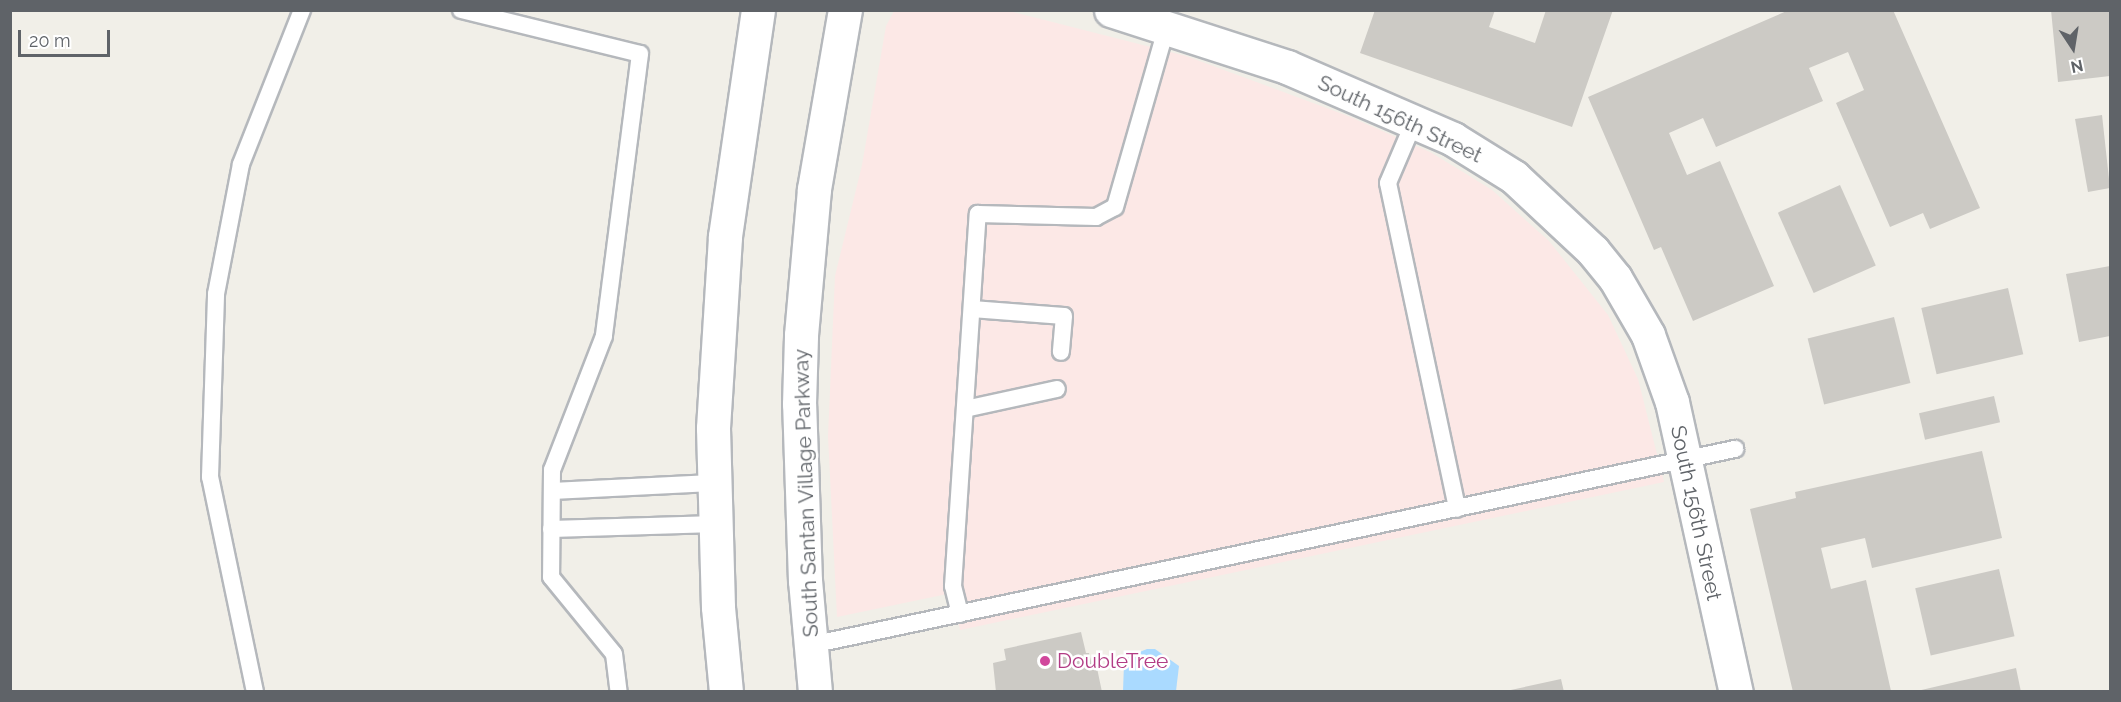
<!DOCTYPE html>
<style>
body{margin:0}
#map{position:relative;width:2121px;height:702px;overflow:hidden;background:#f1efe8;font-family:Raleway,sans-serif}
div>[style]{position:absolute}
.medical>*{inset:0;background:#fce8e6}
.water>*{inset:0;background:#aadaff}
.building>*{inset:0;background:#cccac5;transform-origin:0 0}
.roads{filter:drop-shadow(2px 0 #b5b8bc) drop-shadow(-2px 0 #b5b8bc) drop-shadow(0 2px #b5b8bc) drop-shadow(0 -2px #b5b8bc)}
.service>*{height:16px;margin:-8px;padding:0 8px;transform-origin:8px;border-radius:8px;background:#fff}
.minor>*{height:33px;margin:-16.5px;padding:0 16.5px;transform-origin:16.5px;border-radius:16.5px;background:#fff}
.secondary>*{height:33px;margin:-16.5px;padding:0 16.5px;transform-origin:16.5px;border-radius:16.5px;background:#fff}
.dots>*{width:16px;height:16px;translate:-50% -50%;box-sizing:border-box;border:3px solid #fff;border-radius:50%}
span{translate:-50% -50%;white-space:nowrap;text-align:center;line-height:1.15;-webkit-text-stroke:5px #fff;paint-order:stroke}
.street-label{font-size:21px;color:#5f6368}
.hotel-label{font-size:21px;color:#b23c85}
.left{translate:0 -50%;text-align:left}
.frame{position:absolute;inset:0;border:12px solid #5f6368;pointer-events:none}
.north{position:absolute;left:2043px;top:18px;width:60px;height:60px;-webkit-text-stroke:4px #fff;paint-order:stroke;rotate:168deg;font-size:16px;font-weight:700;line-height:24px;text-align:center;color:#5f6368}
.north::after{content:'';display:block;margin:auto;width:21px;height:27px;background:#5f6368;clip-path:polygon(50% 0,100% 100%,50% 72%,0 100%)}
.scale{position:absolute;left:18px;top:30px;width:92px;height:27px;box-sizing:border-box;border:3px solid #5f6368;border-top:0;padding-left:8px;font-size:18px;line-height:21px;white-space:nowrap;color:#5f6368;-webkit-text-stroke:4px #fff;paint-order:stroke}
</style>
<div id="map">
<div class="medical">
<div style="clip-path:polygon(894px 11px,1009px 11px,1186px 56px,1348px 116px,1430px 152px,1463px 172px,1492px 190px,1549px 241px,1608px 315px,1638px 379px,1664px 482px,960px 630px,952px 593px,837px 617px,828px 436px,835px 276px,862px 165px,886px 26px)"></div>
</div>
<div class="water">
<div style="clip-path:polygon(1147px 649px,1155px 649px,1179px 666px,1176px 691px,1123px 691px,1124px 664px,1130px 656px)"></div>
</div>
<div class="building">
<div style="clip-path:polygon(1375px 10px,1495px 10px,1489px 27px,1535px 43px,1546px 10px,1613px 10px,1572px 127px,1360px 53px)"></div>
<div style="clip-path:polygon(1789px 10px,1893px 10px,1980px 208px,1930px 229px,1923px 213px,1890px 227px,1836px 103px,1864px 90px,1848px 52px,1809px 68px,1823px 101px,1716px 147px,1703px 118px,1669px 133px,1687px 175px,1720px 161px,1774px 286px,1693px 321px,1661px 247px,1654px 250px,1588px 97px)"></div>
<div style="clip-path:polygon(2051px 10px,2110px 10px,2110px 76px,2058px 82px)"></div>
<div style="clip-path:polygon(2102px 115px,2110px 188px,2088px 192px,2075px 119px)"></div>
<div style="left:1840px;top:185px;width:88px;height:68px;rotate:66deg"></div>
<div style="clip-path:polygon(2110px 266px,2110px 336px,2079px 342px,2066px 274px)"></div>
<div style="left:2008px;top:288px;width:68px;height:89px;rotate:77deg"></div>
<div style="left:1894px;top:317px;width:68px;height:89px;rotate:76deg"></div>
<div style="left:1994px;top:396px;width:27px;height:77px;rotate:77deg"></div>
<div style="clip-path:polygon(1982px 451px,2002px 538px,1872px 568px,1865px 538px,1821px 548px,1831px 589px,1866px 580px,1891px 691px,1793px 692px,1750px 509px,1796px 498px,1795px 492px)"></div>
<div style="left:1999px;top:569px;width:69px;height:86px;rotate:77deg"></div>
<div style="clip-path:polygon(1081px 632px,1086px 653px,1089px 653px,1093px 669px,1097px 668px,1102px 692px,996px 692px,993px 663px,1006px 660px,1004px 649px)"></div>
<div style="clip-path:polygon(2016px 668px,2021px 692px,1917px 692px,1917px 691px)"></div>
<div style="clip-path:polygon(1561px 679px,1564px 692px,1506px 692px,1506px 691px)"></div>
</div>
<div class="roads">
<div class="service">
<div style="left:461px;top:10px;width:184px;rotate:13.8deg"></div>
<div style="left:640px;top:54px;width:284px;rotate:97.3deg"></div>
<div style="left:604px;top:336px;width:144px;rotate:111.2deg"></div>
<div style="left:552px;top:470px;width:107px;rotate:90.5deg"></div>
<div style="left:551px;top:577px;width:99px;rotate:50.7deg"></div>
<div style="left:614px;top:654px;width:38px;rotate:83deg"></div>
<div style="left:1414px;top:122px;width:66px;rotate:113.1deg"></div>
<div style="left:1388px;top:183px;width:333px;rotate:78deg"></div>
<div style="left:972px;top:309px;width:92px;rotate:4.4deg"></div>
<div style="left:1064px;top:316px;width:36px;rotate:95deg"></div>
<div style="left:965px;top:409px;width:94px;rotate:-12.3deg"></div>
<div style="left:552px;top:491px;width:160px;rotate:-2.9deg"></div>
<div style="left:551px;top:529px;width:165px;rotate:-1.7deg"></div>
<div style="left:960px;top:614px;width:29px;rotate:-104deg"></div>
<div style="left:953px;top:586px;width:373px;rotate:-86.2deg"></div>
<div style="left:978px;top:214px;width:118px;rotate:1.5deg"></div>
<div style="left:1096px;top:217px;width:21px;rotate:-28deg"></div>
<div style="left:1115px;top:207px;width:188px;rotate:-74deg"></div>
<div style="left:811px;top:645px;width:945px;rotate:-11.98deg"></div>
<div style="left:255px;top:692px;width:220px;rotate:-101.8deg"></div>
<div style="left:210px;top:477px;width:183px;rotate:-88.1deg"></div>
<div style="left:216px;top:294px;width:132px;rotate:-79.1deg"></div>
<div style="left:241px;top:164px;width:166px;rotate:-68.4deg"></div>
</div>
<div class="minor">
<div style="left:1111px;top:10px;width:185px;rotate:17.9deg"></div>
<div style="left:1287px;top:67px;width:181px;rotate:23.4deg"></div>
<div style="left:1453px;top:139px;width:72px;rotate:31.9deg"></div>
<div style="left:1514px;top:177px;width:108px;rotate:43.1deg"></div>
<div style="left:1593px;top:251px;width:35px;rotate:51deg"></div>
<div style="left:1615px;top:278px;width:66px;rotate:59.9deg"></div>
<div style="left:1648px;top:335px;width:71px;rotate:70.3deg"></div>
<div style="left:1672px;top:402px;width:297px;rotate:77.6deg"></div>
</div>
<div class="secondary">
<div style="left:726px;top:692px;width:85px;rotate:-95.4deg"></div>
<div style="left:718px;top:607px;width:179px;rotate:-91.6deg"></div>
<div style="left:713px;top:428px;width:192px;rotate:-86.4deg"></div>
<div style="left:725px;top:236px;width:228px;rotate:-81.7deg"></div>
<div style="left:815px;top:692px;width:111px;rotate:-95.1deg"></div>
<div style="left:805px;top:581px;width:177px;rotate:-91.9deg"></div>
<div style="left:799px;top:404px;width:69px;rotate:-88.3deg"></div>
<div style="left:801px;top:335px;width:147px;rotate:-84.9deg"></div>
<div style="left:814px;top:189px;width:182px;rotate:-80.2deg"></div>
</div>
</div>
<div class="dots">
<div style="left:1045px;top:661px;background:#d1479c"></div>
</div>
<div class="street-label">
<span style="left:1400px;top:119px;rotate:25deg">South 156th Street</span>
<span style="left:806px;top:493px;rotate:-92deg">South Santan Village Parkway</span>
<span style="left:1696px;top:513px;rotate:78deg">South 156th Street</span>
</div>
<div class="hotel-label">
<span class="left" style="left:1057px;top:661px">DoubleTree</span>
</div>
<div class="frame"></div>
<div class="north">N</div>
<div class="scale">20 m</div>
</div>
